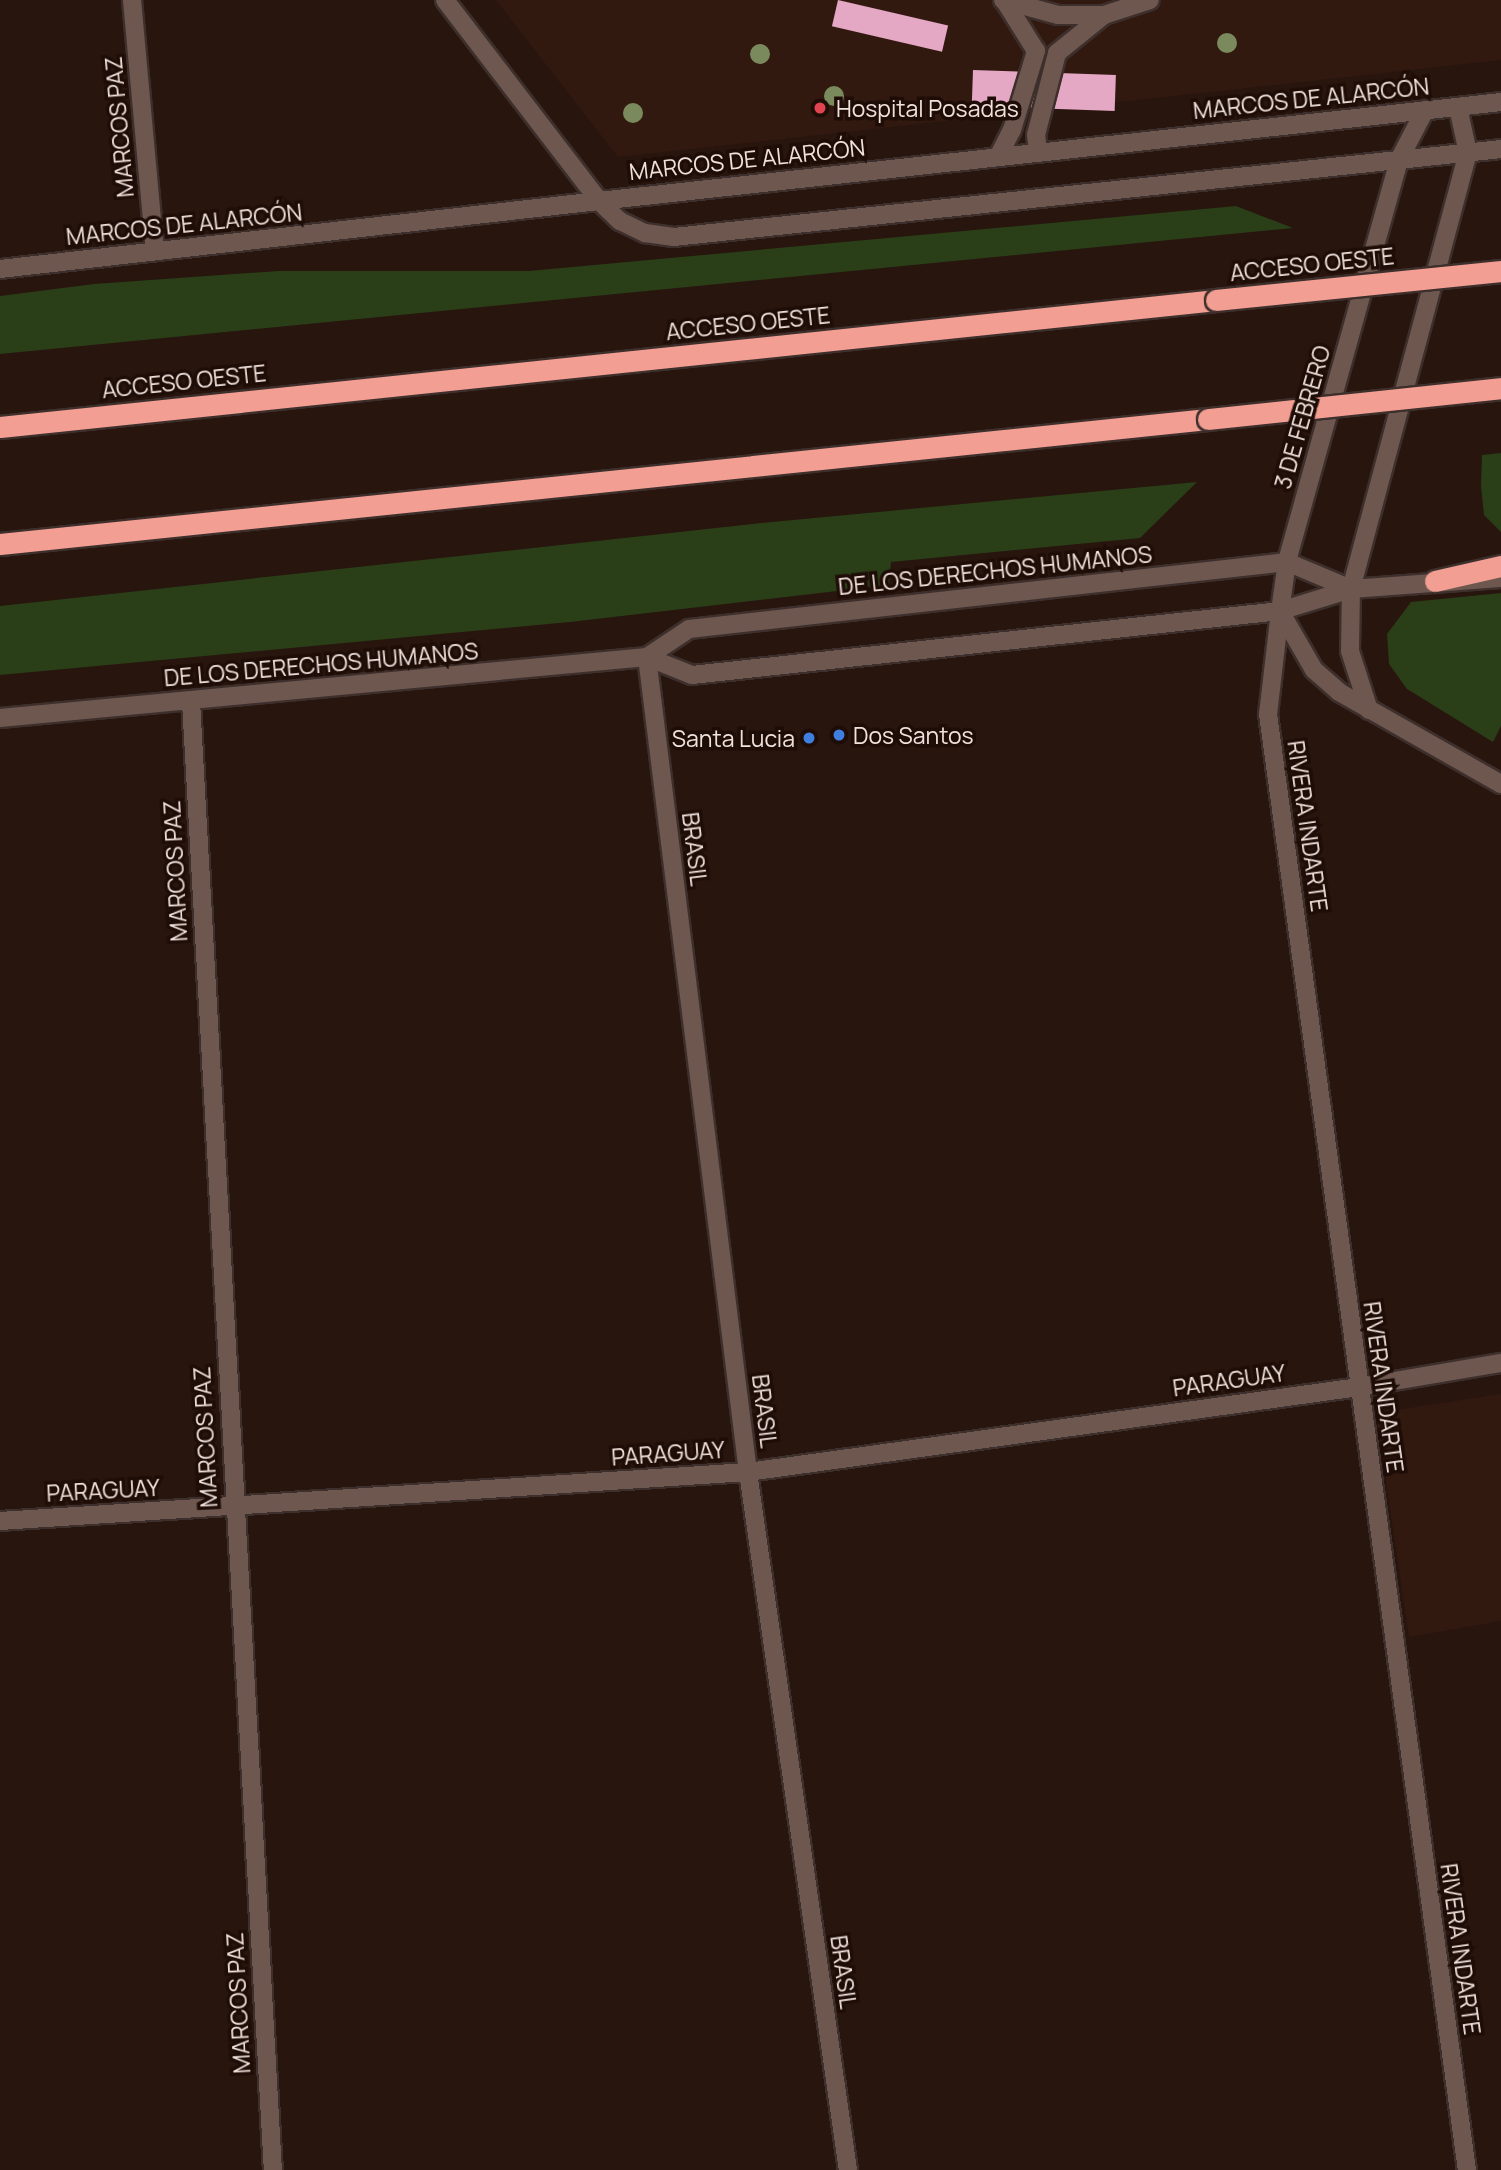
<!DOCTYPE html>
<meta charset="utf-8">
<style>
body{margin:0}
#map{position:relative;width:1501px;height:2170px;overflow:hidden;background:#28150e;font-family:Manrope,sans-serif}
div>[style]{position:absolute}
.built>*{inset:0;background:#321910}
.green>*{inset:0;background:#2a3e18}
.building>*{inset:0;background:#e4a7c4;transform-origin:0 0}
.roads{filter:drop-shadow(2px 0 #3d2f2c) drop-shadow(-2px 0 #3d2f2c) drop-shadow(0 2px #3d2f2c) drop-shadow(0 -2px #3d2f2c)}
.service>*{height:18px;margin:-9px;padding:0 9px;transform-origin:9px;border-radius:9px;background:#6e574f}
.minor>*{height:18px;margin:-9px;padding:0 9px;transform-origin:9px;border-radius:9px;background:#6e574f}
.tertiary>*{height:18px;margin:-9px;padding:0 9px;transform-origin:9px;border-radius:9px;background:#6e574f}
.secondary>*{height:18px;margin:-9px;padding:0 9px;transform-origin:9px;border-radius:9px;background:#6e574f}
.motorway>*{height:21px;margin:-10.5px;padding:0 10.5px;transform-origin:10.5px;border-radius:10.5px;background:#f39e92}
.bridges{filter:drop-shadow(2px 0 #3d2f2c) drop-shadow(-2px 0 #3d2f2c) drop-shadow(0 2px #3d2f2c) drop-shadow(0 -2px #3d2f2c)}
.motorway-bridge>*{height:21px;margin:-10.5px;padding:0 10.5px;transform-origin:10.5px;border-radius:10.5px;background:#f39e92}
.trees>*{width:20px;height:20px;margin:-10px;border-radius:50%;background:#7a8a5c}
.dots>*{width:19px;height:19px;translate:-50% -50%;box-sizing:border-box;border:4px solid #1e0c06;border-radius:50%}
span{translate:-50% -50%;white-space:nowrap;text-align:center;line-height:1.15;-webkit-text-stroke:7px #1e0c06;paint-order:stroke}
.street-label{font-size:23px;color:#f0e1dc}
.poi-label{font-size:23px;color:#f0e1dc}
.left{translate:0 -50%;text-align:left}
.right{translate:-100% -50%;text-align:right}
</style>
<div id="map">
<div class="built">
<div style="clip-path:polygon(496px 0,1501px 0,1501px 60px,618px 157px)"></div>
<div style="clip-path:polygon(1501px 1394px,1501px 1621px,1409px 1637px,1376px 1413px)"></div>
</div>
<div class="green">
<div style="clip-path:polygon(1236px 206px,1293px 228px,0 354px,0 296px,94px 284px,279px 271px,529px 271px)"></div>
<div style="clip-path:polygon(1501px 453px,1501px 532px,1484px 515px,1481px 486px,1482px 455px)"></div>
<div style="clip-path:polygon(1197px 482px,1140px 538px,891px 562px,889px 585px,570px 622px,0 675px,0 606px,772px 522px)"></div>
<div style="clip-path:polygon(1501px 593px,1501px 726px,1493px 742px,1407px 689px,1389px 664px,1387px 634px,1411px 602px)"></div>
</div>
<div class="building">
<div style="left:838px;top:0;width:113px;height:27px;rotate:13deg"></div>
<div style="left:973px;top:70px;width:143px;height:36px;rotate:2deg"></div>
</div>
<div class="roads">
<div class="service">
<div style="left:1003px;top:0;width:57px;rotate:15.3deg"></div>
<div style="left:1058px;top:15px;width:46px"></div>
<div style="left:1104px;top:15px;width:48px;rotate:-18.1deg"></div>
<div style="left:1038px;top:151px;width:16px;rotate:-97deg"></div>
<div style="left:1036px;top:135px;width:85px;rotate:-75.6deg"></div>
<div style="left:1057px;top:53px;width:60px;rotate:-39deg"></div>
<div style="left:999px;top:155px;width:28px;rotate:-63deg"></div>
<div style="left:1012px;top:130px;width:83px;rotate:-73.1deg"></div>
<div style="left:1036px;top:51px;width:57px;rotate:-122deg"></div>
</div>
<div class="minor">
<div style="left:132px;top:0;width:252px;rotate:84.8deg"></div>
<div style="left:1280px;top:611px;width:104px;rotate:96.6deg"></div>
<div style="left:1268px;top:714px;width:1470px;rotate:82.22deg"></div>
<div style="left:647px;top:657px;width:821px;rotate:82.94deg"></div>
<div style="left:748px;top:1472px;width:705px;rotate:81.85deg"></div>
<div style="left:191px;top:701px;width:1471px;rotate:86.81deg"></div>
<div style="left:0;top:1521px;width:750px;rotate:-3.75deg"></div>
<div style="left:748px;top:1472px;width:617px;rotate:-7.92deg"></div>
<div style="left:1359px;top:1387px;width:144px;rotate:-9.6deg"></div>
</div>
<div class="tertiary">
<div style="left:0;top:269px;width:603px;rotate:-6.48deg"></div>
<div style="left:647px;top:657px;width:50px;rotate:-33.7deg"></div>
<div style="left:689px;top:629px;width:602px;rotate:-6.39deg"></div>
<div style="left:1287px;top:562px;width:69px;rotate:22.9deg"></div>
<div style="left:0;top:718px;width:650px;rotate:-5.39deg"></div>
<div style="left:647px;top:657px;width:48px;rotate:21.8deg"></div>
<div style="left:692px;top:675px;width:591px;rotate:-6.21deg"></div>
<div style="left:1280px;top:611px;width:74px;rotate:-17.2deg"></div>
<div style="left:1351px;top:589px;width:150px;rotate:-4.2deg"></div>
</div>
<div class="secondary">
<div style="left:445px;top:0;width:253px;rotate:52.5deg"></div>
<div style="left:599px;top:201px;width:29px;rotate:44deg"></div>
<div style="left:620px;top:221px;width:28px;rotate:26deg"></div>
<div style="left:645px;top:233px;width:29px;rotate:8deg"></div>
<div style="left:674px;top:237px;width:832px;rotate:-6.07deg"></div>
<div style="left:1425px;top:110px;width:56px;rotate:117.5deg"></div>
<div style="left:1399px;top:160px;width:417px;rotate:105.6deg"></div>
<div style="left:1287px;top:562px;width:49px;rotate:98.1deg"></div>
<div style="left:1280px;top:611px;width:68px;rotate:60deg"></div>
<div style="left:1314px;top:670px;width:33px;rotate:41deg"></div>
<div style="left:1339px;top:692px;width:186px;rotate:29.6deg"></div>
<div style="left:599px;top:201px;width:907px;rotate:-6.26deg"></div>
<div style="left:1369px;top:710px;width:62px;rotate:-107.9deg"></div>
<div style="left:1350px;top:651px;width:62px;rotate:-89.1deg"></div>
<div style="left:1351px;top:589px;width:451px;rotate:-75deg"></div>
<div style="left:1468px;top:153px;width:47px;rotate:-102.3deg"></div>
</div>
<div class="motorway">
<div style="left:0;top:427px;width:1223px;rotate:-5.96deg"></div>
<div style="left:0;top:544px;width:1214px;rotate:-5.91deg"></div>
<div style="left:1435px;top:581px;width:68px;rotate:-12.8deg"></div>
</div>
</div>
<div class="bridges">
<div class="motorway-bridge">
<div style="left:1216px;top:300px;width:286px;rotate:-5.8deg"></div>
<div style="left:1208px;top:419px;width:295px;rotate:-6deg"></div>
</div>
</div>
<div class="trees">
<div style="left:1227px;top:43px"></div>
<div style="left:760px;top:54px"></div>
<div style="left:834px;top:96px"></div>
<div style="left:633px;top:113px"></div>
</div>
<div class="dots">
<div style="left:820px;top:108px;background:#e0444e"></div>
<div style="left:839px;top:735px;background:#3f7fe0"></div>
<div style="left:809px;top:738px;background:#3f7fe0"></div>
</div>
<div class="street-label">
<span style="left:1311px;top:98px;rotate:-6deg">MARCOS DE ALARCÓN</span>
<span style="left:119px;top:127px;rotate:-95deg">MARCOS PAZ</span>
<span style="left:747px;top:159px;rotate:-6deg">MARCOS DE ALARCÓN</span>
<span style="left:184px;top:224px;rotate:-6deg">MARCOS DE ALARCÓN</span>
<span style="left:1312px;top:264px;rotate:-6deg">ACCESO OESTE</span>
<span style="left:748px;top:323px;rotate:-6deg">ACCESO OESTE</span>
<span style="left:184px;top:381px;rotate:-6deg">ACCESO OESTE</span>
<span style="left:1302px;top:417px;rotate:-74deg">3 DE FEBRERO</span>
<span style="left:995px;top:570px;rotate:-6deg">DE LOS DERECHOS HUMANOS</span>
<span style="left:321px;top:664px;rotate:-5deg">DE LOS DERECHOS HUMANOS</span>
<span style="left:1308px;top:826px;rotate:82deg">RIVERA INDARTE</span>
<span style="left:695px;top:849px;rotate:83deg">BRASIL</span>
<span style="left:175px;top:871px;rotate:-93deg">MARCOS PAZ</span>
<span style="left:1229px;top:1380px;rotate:-8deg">PARAGUAY</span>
<span style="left:1384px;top:1387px;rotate:82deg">RIVERA INDARTE</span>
<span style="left:765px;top:1411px;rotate:83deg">BRASIL</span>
<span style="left:205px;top:1437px;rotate:-93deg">MARCOS PAZ</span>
<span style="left:668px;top:1453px;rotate:-4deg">PARAGUAY</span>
<span style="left:103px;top:1490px;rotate:-3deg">PARAGUAY</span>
<span style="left:1461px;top:1949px;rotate:82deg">RIVERA INDARTE</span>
<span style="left:844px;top:1972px;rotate:82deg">BRASIL</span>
<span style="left:238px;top:2003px;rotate:-93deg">MARCOS PAZ</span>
</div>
<div class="poi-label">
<span class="left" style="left:836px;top:108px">Hospital Posadas</span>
<span class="left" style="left:853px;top:735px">Dos Santos</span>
<span class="right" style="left:795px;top:738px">Santa Lucia</span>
</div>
</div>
